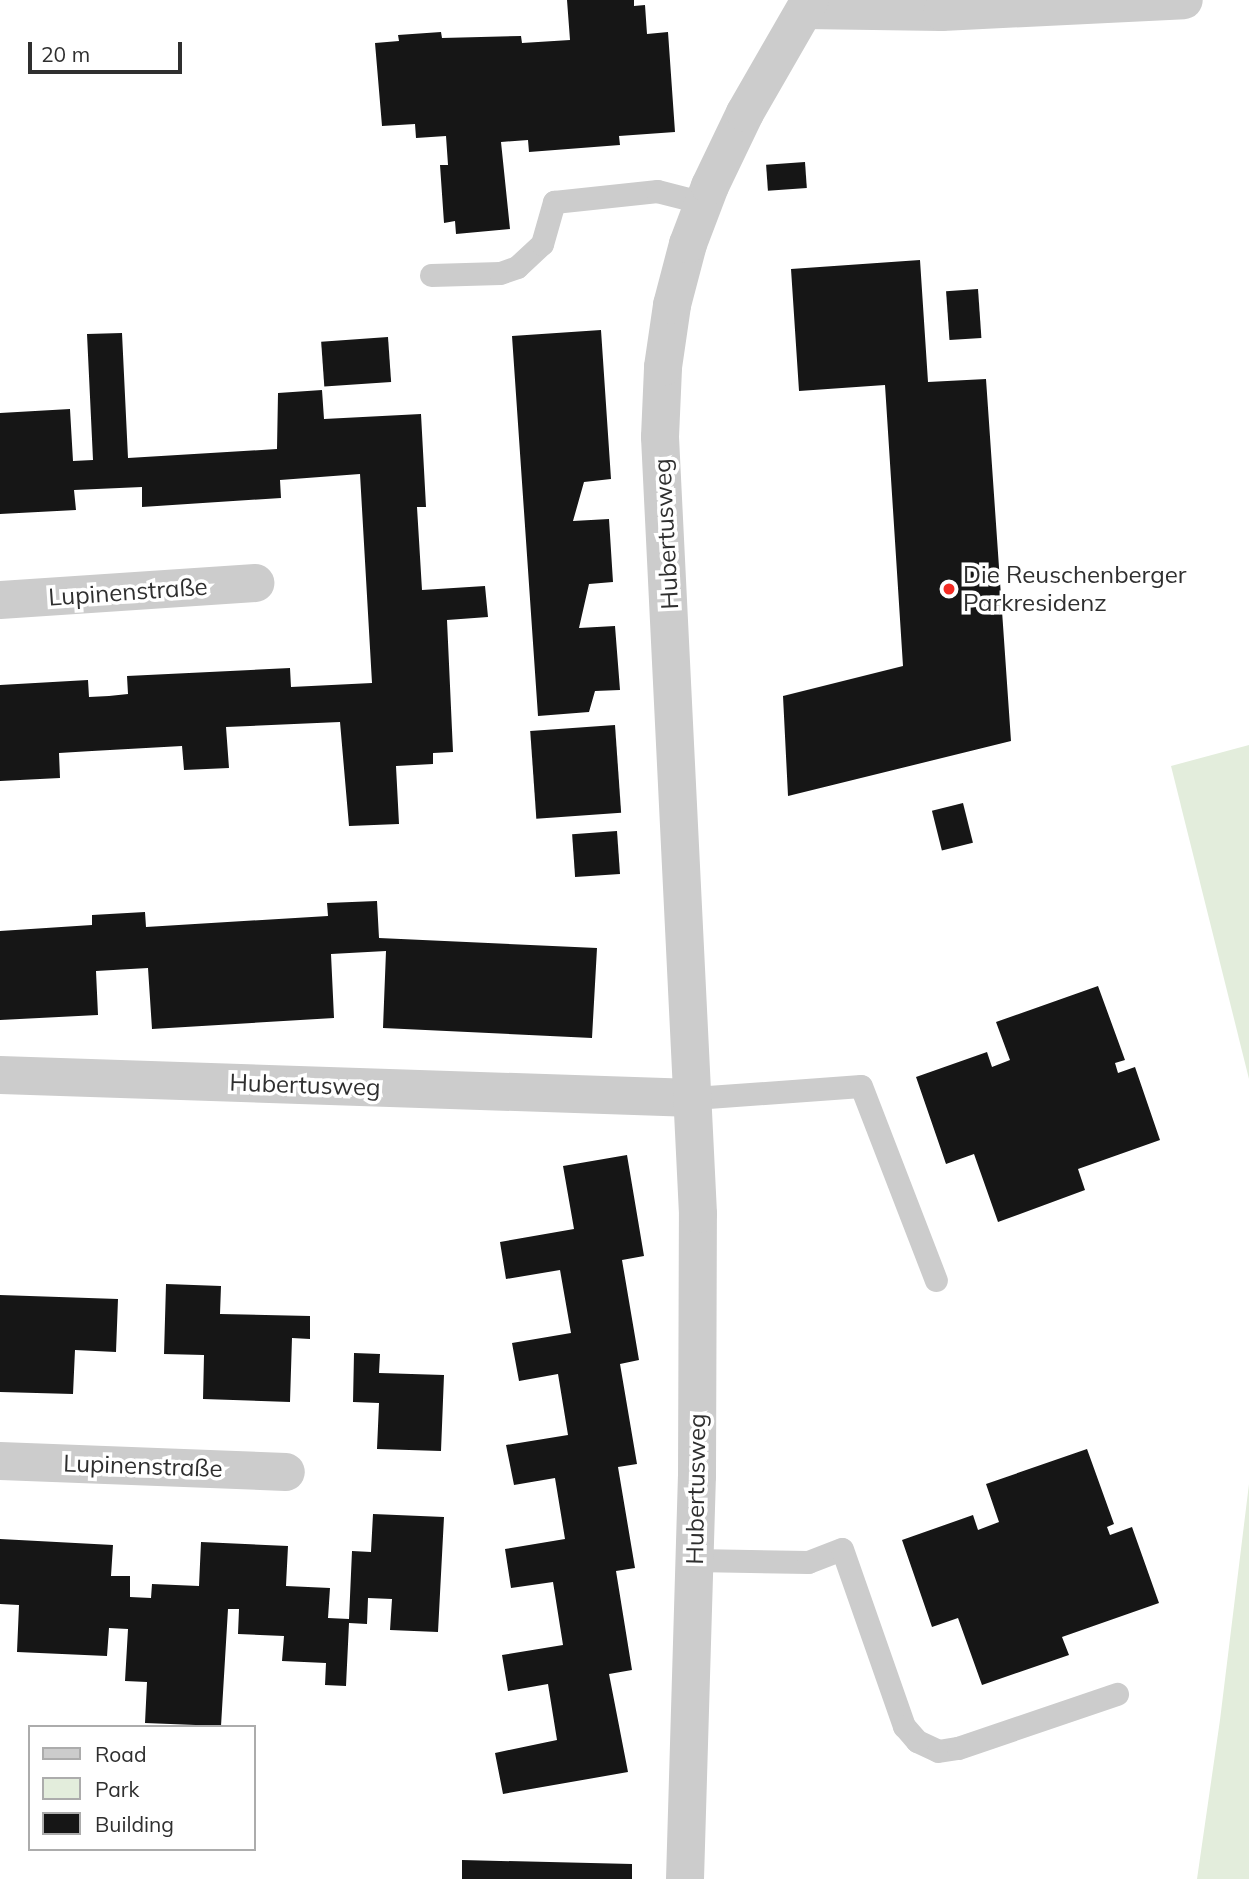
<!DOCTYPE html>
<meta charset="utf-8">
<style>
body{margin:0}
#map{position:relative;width:1249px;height:1879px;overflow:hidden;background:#fff;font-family:Mulish,sans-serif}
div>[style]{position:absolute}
.green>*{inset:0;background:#e3eddc}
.building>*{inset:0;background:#161616;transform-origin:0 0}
.lane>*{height:23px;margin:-11.5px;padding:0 11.5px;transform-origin:11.5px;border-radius:11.5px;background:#ccc}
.street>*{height:38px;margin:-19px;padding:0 19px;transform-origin:19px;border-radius:19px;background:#ccc}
.dots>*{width:19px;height:19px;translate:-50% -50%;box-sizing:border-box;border:4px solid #fff;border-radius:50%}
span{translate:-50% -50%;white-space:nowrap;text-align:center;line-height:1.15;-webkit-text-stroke:7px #fff;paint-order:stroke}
.street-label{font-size:24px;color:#2f2f2f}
.poi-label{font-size:24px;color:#2f2f2f}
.left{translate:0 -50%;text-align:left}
.legend{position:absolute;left:28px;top:1725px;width:228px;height:126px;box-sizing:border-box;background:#fff;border:2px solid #acacac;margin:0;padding:9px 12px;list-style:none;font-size:21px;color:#2f2f2f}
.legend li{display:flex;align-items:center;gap:14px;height:35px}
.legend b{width:35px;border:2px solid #acacac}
.scale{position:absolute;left:28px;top:42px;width:154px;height:32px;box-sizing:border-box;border:4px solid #2f2f2f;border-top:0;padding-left:9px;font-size:21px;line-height:24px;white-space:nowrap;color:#2f2f2f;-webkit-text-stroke:5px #fff;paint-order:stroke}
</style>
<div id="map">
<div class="green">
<div style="clip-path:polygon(1249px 745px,1249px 1079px,1171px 766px)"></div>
<div style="clip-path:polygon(1249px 1484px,1249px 1879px,1197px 1879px,1220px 1720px)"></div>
</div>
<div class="building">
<div style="clip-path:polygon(567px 0,634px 0,634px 6px,645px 5px,647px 34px,668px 32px,675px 132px,619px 136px,620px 145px,529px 152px,528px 140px,501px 142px,510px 229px,456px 234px,455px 221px,444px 223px,440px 165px,448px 165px,446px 136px,416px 138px,415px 124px,382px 126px,375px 43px,399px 41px,398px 35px,441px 32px,442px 38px,521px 36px,522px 43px,570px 40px)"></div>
<div style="left:805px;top:162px;width:26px;height:39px;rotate:86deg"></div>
<div style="clip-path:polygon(920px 260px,928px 382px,986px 379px,1011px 741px,788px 796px,783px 696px,903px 666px,885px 385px,799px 391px,791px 269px)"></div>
<div style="left:978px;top:289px;width:49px;height:32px;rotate:86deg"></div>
<div style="clip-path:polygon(601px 330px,611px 479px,584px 482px,573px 521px,609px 519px,613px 582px,589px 584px,579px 628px,615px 626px,620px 690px,595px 691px,589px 712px,538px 716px,512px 336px)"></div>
<div style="clip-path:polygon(122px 333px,128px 458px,277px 449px,278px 393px,322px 390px,324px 419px,421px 414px,426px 507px,417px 507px,422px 590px,485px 586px,488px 617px,447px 620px,453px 752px,433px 753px,433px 764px,396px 766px,399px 824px,349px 826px,340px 722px,226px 727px,229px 768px,184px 770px,182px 746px,92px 751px,59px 753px,60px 778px,0 781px,0 685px,88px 680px,89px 697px,109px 696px,128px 694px,127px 676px,290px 668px,291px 687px,372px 683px,360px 474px,280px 480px,281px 498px,142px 507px,142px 487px,74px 490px,76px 510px,0 514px,0 413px,70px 409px,73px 461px,93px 460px,87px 334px)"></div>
<div style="left:388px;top:337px;width:45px;height:67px;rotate:86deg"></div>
<div style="left:615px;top:725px;width:88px;height:85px;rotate:86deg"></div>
<div style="left:963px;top:803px;width:41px;height:32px;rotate:76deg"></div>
<div style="left:617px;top:831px;width:43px;height:45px;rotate:86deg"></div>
<div style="clip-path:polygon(377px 901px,379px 938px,597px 948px,592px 1038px,383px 1028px,386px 951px,331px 954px,334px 1018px,152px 1029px,148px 968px,96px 971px,98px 1015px,0 1020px,0 931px,92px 925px,92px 915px,145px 912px,146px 927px,328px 916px,327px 903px)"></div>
<div style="clip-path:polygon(1098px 986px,1125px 1060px,1115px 1063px,1118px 1073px,1135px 1067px,1160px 1140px,1078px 1169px,1085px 1190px,998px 1222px,974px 1154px,946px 1164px,916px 1077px,987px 1052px,992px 1067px,1010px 1060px,996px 1022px)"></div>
<div style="clip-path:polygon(627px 1155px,644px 1256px,622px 1260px,639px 1360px,620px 1364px,637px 1464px,618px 1467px,635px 1568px,616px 1571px,632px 1670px,609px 1674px,628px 1772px,503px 1794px,495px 1753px,557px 1740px,548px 1684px,508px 1691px,502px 1655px,563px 1645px,553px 1582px,511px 1588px,505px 1549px,565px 1539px,555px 1478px,514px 1485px,506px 1445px,568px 1435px,558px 1374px,519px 1381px,512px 1343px,571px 1333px,560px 1270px,506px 1279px,500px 1242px,574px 1229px,563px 1166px)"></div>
<div style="clip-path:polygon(166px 1284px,221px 1286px,220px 1314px,310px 1316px,310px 1339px,292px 1338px,290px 1402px,203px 1399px,204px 1355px,164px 1354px)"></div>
<div style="clip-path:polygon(0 1295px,118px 1299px,116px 1352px,75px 1350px,73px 1394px,0 1392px)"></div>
<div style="clip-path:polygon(354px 1353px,380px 1354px,379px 1373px,444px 1375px,441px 1451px,377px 1449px,379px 1403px,353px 1402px)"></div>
<div style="clip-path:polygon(1087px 1449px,1114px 1524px,1107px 1527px,1110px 1535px,1132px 1527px,1159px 1603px,1062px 1637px,1069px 1655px,982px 1685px,958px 1618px,932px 1627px,902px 1540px,973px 1515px,978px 1530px,999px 1522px,986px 1484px)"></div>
<div style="clip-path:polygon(373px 1514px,444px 1517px,438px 1632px,390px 1630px,392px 1599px,368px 1598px,367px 1624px,349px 1623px,346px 1686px,325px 1685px,326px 1663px,282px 1661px,284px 1636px,238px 1634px,239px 1609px,228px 1609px,221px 1726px,145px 1723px,147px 1682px,125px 1681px,128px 1629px,109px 1628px,107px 1656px,17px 1652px,19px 1605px,0 1604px,0 1539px,113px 1545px,111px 1576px,130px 1576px,130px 1597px,151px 1598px,152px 1584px,199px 1586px,201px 1542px,288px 1546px,286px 1586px,330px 1588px,328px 1618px,349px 1619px,352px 1551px,371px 1552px)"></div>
<div style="clip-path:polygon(462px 1860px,632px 1864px,632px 1879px,462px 1879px)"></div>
</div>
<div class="lane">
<div style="left:431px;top:275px;width:69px;rotate:-1.7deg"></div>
<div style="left:500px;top:273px;width:18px;rotate:-19deg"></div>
<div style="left:517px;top:267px;width:34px;rotate:-43deg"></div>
<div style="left:542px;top:244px;width:44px;rotate:-74.1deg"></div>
<div style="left:554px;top:202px;width:104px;rotate:-6.1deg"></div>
<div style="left:657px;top:191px;width:49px;rotate:14.3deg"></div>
<div style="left:694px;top:1098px;width:167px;rotate:-4.1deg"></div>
<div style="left:861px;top:1086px;width:208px;rotate:68.9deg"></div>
<div style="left:694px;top:1560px;width:114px;rotate:1deg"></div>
<div style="left:808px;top:1562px;width:36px;rotate:-21deg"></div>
<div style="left:842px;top:1549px;width:188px;rotate:70.7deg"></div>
<div style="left:904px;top:1726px;width:20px;rotate:49deg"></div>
<div style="left:917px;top:1741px;width:23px;rotate:25deg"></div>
<div style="left:938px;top:1751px;width:20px;rotate:-9deg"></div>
<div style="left:958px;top:1748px;width:168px;rotate:-18.8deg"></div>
</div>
<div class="street">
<div style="left:805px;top:10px;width:137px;rotate:0.8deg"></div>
<div style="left:942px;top:12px;width:242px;rotate:-2.8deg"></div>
<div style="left:0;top:600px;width:256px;rotate:-3.8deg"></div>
<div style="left:0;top:1075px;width:694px;rotate:1.9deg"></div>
<div style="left:0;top:1461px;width:286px;rotate:2.2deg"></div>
<div style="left:685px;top:1879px;width:403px;rotate:-88.3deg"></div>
<div style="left:697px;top:1476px;width:262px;rotate:-89.8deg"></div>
<div style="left:698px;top:1214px;width:778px;rotate:-92.8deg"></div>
<div style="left:660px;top:437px;width:70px;rotate:-87.5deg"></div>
<div style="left:663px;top:367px;width:63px;rotate:-81.7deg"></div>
<div style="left:672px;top:305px;width:63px;rotate:-75.3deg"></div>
<div style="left:688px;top:244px;width:62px;rotate:-69.2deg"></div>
<div style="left:710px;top:186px;width:81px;rotate:-64.4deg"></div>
<div style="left:745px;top:113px;width:130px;rotate:-60.1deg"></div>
</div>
<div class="dots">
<div style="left:949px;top:589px;background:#f42b23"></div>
</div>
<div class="street-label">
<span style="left:666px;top:534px;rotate:-93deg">Hubertusweg</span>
<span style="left:128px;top:592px;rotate:-4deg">Lupinenstraße</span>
<span style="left:305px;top:1085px;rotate:2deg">Hubertusweg</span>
<span style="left:143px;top:1466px;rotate:2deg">Lupinenstraße</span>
<span style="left:696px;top:1489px;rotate:-89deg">Hubertusweg</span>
</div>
<div class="poi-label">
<span class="left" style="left:963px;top:589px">Die Reuschenberger<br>Parkresidenz</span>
</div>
<ul class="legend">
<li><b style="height:9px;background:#ccc"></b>Road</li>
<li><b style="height:19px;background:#e3eddc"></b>Park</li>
<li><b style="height:19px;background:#161616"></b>Building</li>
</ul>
<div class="scale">20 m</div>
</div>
